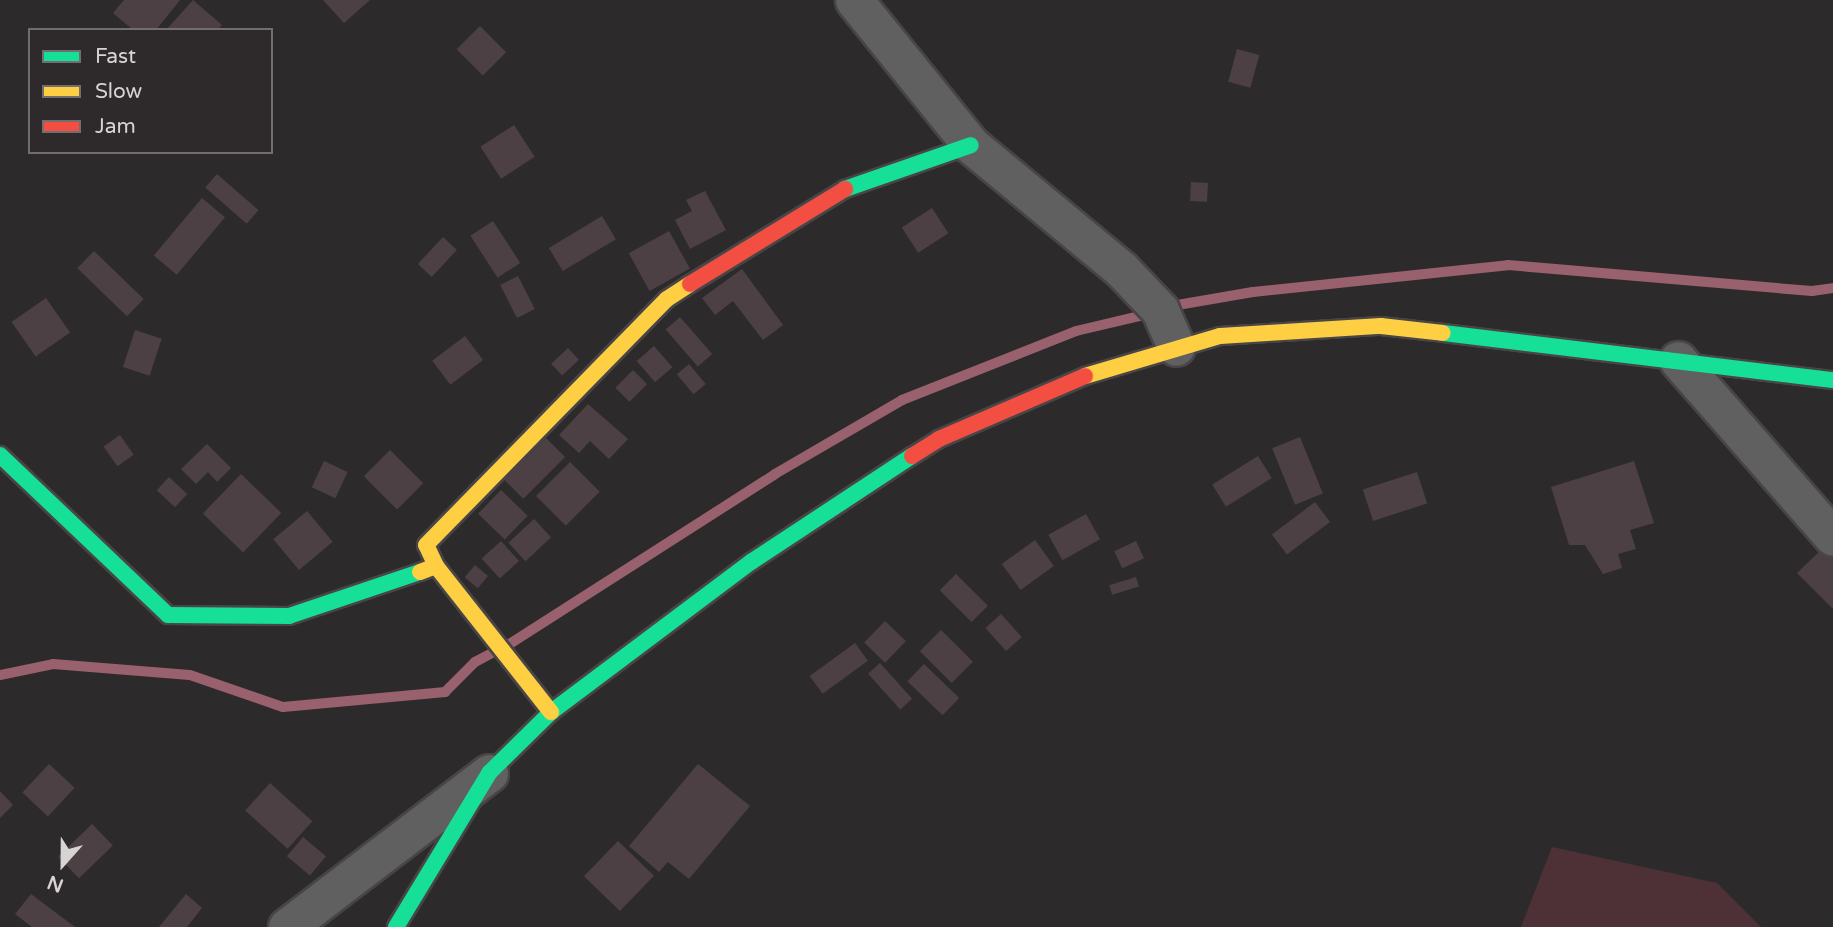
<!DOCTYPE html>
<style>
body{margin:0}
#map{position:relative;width:1833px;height:927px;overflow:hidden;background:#2d2a2b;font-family:"Varela Round",sans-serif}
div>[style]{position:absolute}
.green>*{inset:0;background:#4e3136}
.stream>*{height:10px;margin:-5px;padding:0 5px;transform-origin:5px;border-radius:5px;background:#99616d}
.building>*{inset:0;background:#4c4044;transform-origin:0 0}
.roads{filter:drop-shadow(2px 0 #484546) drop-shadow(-2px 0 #484546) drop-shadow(0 2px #484546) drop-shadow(0 -2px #484546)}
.street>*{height:37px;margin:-18.5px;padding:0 18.5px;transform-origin:18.5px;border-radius:18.5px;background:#616060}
.fast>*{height:16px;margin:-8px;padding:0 8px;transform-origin:8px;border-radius:8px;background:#16e098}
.slow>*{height:16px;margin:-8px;padding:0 8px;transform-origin:8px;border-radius:8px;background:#ffcf43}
.jam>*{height:16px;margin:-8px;padding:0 8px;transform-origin:8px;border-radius:8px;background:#f24e42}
span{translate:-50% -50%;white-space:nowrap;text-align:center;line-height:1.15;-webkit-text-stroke:5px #2e292a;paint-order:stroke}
.legend{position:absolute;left:28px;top:28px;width:245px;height:126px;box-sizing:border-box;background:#2e292a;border:2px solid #726d6e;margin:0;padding:9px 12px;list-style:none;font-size:21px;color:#d7d4d4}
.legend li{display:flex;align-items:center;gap:14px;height:35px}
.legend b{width:35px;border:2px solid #726d6e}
.north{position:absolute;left:28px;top:829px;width:70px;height:70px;-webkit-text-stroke:5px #2e292a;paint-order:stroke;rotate:201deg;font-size:19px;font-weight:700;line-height:28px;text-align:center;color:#d7d4d4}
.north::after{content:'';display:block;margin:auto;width:24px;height:32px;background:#d7d4d4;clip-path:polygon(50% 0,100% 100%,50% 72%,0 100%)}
</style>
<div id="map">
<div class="green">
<div style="clip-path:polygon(1552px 847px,1717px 883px,1761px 927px,1521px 927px)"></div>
</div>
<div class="stream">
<div style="left:1166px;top:307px;width:88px;rotate:-9.8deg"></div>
<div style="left:1253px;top:292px;width:256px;rotate:-6deg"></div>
<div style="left:1508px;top:265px;width:305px;rotate:4.9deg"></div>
<div style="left:1812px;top:291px;width:21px;rotate:-8deg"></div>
<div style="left:508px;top:645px;width:317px;rotate:-32.6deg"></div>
<div style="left:775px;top:474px;width:147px;rotate:-30.2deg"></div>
<div style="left:902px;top:400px;width:187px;rotate:-21.6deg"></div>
<div style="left:1076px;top:331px;width:78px;rotate:-13.3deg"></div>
<div style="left:0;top:675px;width:54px;rotate:-11.7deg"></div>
<div style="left:53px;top:664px;width:137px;rotate:4.6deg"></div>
<div style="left:190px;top:675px;width:98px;rotate:19deg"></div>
<div style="left:283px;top:707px;width:163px;rotate:-5.3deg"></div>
<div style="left:445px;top:692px;width:42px;rotate:-45deg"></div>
<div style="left:475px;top:662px;width:21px;rotate:-28deg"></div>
</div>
<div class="building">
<div style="clip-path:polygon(124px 0,180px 0,156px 30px,133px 30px,113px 13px)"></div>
<div style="clip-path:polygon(193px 0,222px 25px,217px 30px,166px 30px)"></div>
<div style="clip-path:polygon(323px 0,370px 0,344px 23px)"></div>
<div style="left:480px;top:26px;width:37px;height:33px;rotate:45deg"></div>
<div style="left:1237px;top:49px;width:23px;height:34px;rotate:15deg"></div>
<div style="left:514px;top:125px;width:38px;height:40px;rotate:57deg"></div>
<div style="left:217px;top:174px;width:55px;height:18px;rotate:41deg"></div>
<div style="left:1191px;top:182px;width:17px;height:19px;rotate:3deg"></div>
<div style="clip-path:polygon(705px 191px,726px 230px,690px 249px,675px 220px,692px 211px,686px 200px)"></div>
<div style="left:202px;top:198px;width:30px;height:75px;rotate:40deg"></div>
<div style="left:932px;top:208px;width:30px;height:36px;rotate:57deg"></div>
<div style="left:602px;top:216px;width:27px;height:62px;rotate:59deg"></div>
<div style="left:493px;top:221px;width:50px;height:27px;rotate:57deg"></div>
<div style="left:669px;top:231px;width:43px;height:46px;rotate:61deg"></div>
<div style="left:443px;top:237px;width:19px;height:37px;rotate:43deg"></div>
<div style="left:94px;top:251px;width:69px;height:24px;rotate:44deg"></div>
<div style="clip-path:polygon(742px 269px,783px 325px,763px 340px,733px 301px,715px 315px,702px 298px)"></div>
<div style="left:518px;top:276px;width:37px;height:20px;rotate:63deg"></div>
<div style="left:46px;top:298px;width:42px;height:42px;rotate:55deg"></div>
<div style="left:680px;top:317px;width:49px;height:19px;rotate:49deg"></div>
<div style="left:135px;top:330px;width:28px;height:39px;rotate:18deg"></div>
<div style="left:465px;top:336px;width:30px;height:41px;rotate:53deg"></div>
<div style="left:654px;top:346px;width:28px;height:23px;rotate:49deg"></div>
<div style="left:568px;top:348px;width:16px;height:23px;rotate:47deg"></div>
<div style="left:689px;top:364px;width:26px;height:16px;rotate:50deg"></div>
<div style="left:633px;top:370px;width:20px;height:25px;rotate:45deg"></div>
<div style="clip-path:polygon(588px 404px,628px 439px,609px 459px,590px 441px,579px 453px,559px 435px)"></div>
<div style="left:120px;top:435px;width:24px;height:20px;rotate:55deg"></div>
<div style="left:1300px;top:437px;width:61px;height:30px;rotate:68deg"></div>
<div style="left:546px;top:438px;width:27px;height:59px;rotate:45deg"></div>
<div style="clip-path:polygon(207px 444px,231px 468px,217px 482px,208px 472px,196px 484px,181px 469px)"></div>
<div style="left:390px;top:450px;width:47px;height:37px;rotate:45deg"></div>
<div style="left:1258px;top:456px;width:26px;height:54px;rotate:58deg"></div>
<div style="left:324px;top:461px;width:26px;height:29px;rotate:25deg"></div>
<div style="clip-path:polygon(1634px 461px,1654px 523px,1630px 530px,1636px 549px,1618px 554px,1622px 568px,1603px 574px,1585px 545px,1569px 545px,1551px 487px)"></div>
<div style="left:570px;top:462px;width:42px;height:48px;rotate:45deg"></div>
<div style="left:1417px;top:472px;width:33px;height:57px;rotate:72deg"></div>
<div style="left:241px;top:474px;width:56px;height:55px;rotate:44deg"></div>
<div style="left:169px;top:477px;width:25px;height:18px;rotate:43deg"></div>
<div style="left:501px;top:490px;width:37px;height:33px;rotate:44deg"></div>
<div style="left:1315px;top:502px;width:25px;height:54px;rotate:53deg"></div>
<div style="left:307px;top:511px;width:40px;height:44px;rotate:50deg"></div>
<div style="left:1086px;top:514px;width:29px;height:43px;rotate:61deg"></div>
<div style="left:534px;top:519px;width:25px;height:35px;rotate:47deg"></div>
<div style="left:1035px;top:540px;width:32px;height:41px;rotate:54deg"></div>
<div style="left:501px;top:541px;width:27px;height:26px;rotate:48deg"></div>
<div style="left:1136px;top:541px;width:19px;height:24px;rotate:65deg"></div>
<div style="clip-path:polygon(1823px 548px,1833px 558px,1833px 609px,1797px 573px)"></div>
<div style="left:475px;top:565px;width:17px;height:16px;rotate:40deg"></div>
<div style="left:956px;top:574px;width:45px;height:23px;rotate:45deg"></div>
<div style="left:1136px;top:577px;width:10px;height:28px;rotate:73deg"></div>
<div style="left:1001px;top:614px;width:31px;height:21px;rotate:48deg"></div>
<div style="left:885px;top:621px;width:29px;height:30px;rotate:44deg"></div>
<div style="left:941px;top:630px;width:45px;height:30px;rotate:45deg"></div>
<div style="left:855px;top:643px;width:22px;height:56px;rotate:54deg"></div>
<div style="left:880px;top:663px;width:48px;height:16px;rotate:48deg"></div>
<div style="left:924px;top:664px;width:49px;height:24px;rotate:44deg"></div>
<div style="left:49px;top:764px;width:35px;height:39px;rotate:43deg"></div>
<div style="clip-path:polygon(698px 764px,750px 806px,689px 879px,668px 862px,659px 872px,629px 846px)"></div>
<div style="left:270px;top:783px;width:57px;height:37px;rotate:42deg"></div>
<div style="clip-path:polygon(0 791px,13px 805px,0 818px)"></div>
<div style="left:92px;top:824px;width:30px;height:47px;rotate:46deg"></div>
<div style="left:303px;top:837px;width:30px;height:25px;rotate:40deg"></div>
<div style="left:618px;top:841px;width:50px;height:49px;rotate:44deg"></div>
<div style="clip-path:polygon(31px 894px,75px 927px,32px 927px,15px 914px)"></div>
<div style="clip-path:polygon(186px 894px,202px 908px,187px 927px,159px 927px)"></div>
</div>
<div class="roads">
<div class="street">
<div style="left:854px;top:0;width:186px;rotate:51.1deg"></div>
<div style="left:971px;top:145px;width:195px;rotate:39.6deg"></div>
<div style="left:1121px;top:269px;width:57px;rotate:46.4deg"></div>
<div style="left:1160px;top:310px;width:40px;rotate:66.6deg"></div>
<div style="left:1678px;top:360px;width:235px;rotate:48.8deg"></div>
<div style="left:287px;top:927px;width:254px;rotate:-37.3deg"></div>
</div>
<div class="fast">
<div style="left:845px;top:189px;width:133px;rotate:-19.2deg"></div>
<div style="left:1443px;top:333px;width:393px;rotate:6.9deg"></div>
<div style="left:0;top:455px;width:232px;rotate:43.6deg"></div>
<div style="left:168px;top:615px;width:121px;rotate:0.5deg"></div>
<div style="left:289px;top:616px;width:138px;rotate:-18.6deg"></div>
<div style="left:396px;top:927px;width:181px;rotate:-58.8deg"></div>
<div style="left:490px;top:772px;width:86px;rotate:-44.5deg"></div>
<div style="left:551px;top:712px;width:250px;rotate:-36.9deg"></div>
<div style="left:751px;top:562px;width:193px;rotate:-33.4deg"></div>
</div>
<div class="slow">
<div style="left:1085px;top:376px;width:141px;rotate:-16.5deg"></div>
<div style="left:1220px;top:336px;width:161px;rotate:-3.6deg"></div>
<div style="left:1381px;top:326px;width:62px;rotate:6.4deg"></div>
<div style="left:436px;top:566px;width:23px;rotate:-115deg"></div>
<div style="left:426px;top:545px;width:344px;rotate:-45.6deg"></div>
<div style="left:667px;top:299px;width:27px;rotate:-33deg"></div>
<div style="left:420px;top:572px;width:17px;rotate:-21deg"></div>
<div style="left:436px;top:566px;width:186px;rotate:51.8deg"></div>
</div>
<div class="jam">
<div style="left:690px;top:284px;width:182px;rotate:-31.5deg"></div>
<div style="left:912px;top:456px;width:32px;rotate:-32deg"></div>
<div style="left:939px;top:439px;width:159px;rotate:-23.3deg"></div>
</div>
</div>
<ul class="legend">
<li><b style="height:9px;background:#16e098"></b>Fast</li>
<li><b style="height:9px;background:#ffcf43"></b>Slow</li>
<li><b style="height:9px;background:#f24e42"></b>Jam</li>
</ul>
<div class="north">N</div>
</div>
